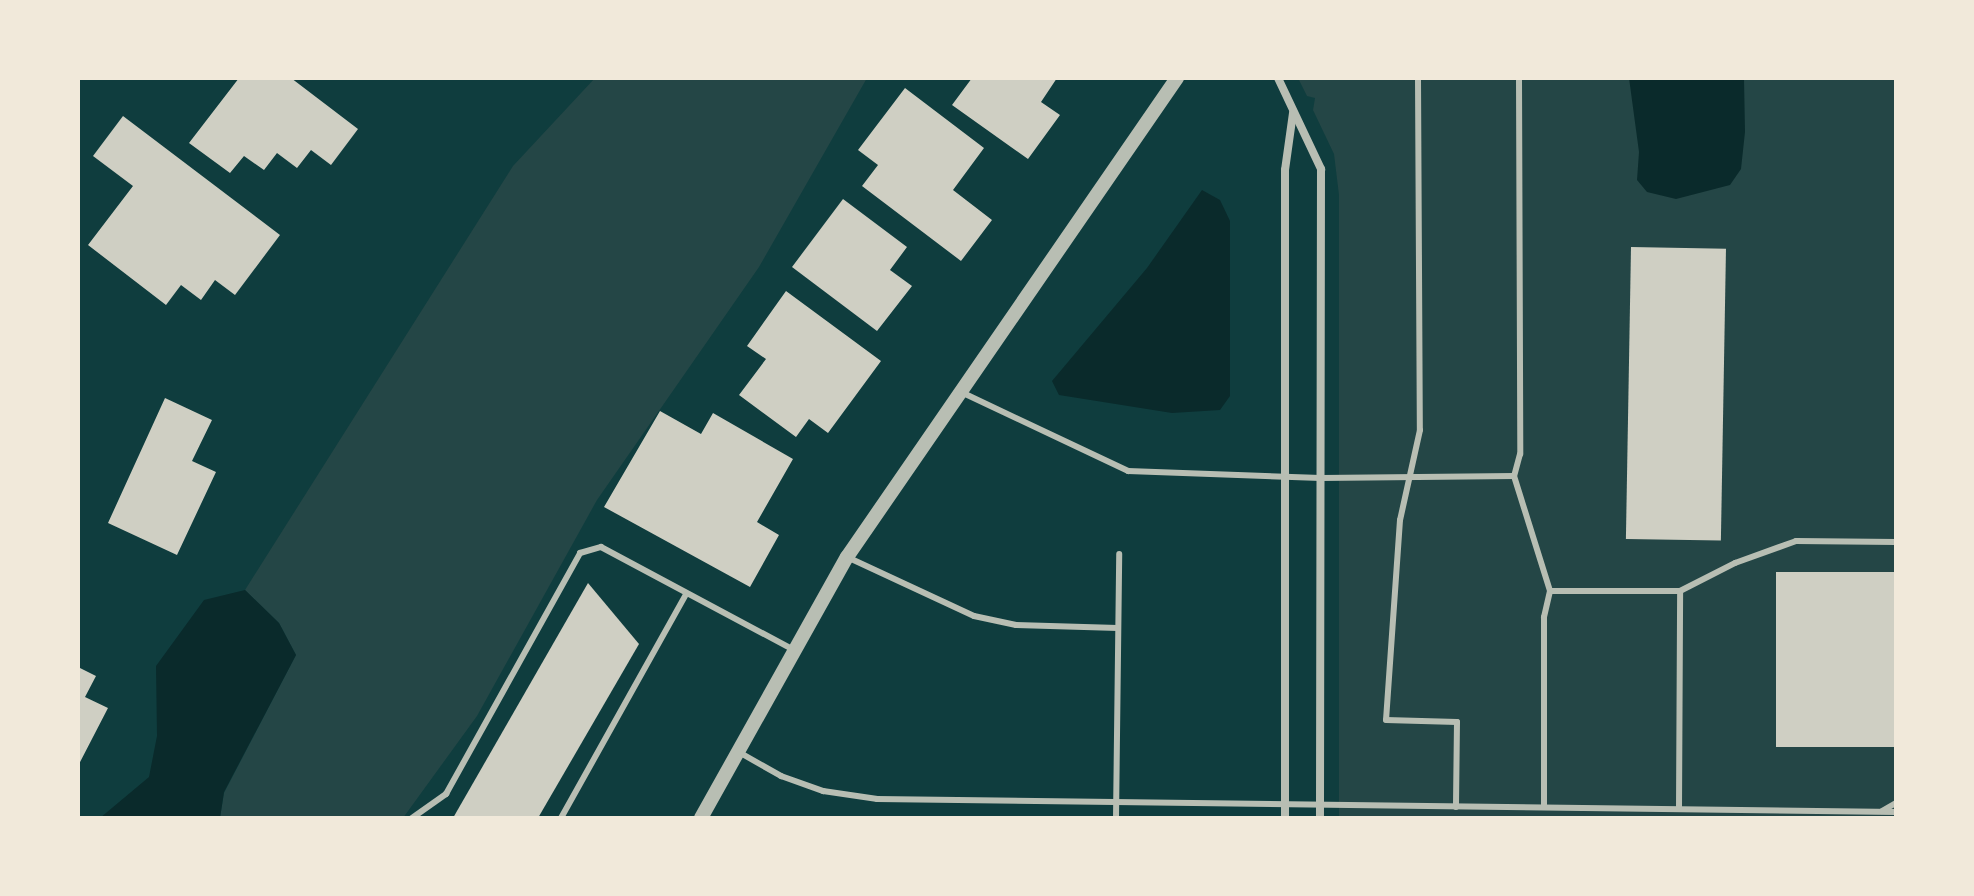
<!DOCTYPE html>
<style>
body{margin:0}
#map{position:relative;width:1974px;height:896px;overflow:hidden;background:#0f3d3e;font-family:Mulish,sans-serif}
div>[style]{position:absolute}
.green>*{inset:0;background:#244646}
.water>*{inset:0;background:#0a2a2b}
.building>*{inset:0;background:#cfcfc3;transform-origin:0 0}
.service>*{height:6px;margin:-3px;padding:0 3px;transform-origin:3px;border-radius:3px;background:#b8beb3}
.minor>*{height:8px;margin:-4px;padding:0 4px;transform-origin:4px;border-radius:4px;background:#b8beb3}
.tertiary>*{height:14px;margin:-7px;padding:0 7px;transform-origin:7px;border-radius:7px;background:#b8beb3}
span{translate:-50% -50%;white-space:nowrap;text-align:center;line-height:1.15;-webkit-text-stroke:7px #f1e9da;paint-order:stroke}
.frame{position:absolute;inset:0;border:80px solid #f1e9da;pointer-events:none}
</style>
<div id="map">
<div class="green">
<div style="clip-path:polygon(595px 78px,867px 78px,759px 267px,597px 500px,477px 716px,403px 818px,220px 818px,224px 793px,296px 655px,279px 623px,245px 590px,513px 166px)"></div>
<div style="clip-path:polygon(1298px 78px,1896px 78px,1896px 818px,1339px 818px,1339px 195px,1334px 154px,1313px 110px,1315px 98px,1307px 96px)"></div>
</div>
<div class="water">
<div style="clip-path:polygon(1629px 78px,1744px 78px,1745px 132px,1741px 169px,1730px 185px,1676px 199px,1647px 192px,1637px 180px,1639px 152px)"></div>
<div style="clip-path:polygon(1202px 190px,1220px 200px,1230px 221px,1230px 396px,1220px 410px,1172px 413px,1059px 395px,1052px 381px,1147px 268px)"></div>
<div style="clip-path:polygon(245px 590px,279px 623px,296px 655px,224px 792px,220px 818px,100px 818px,149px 777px,157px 736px,156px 666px,204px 600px)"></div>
</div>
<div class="building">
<div style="clip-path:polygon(239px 78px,291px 78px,358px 129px,331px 165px,311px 150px,297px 168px,277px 153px,264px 170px,244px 156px,230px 173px,189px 143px)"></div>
<div style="clip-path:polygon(972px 78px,1057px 78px,1041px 102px,1060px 115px,1028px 159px,952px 105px)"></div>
<div style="clip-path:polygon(905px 88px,984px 148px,953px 190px,992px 220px,961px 261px,862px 186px,878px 165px,858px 150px)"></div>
<div style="clip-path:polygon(123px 116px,280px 235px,235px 295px,215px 280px,201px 300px,181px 285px,166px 305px,88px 245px,133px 186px,93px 156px)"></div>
<div style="clip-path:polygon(843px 199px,907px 247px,890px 270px,912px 286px,877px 331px,792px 267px)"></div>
<div style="left:1631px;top:247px;width:95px;height:292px;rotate:1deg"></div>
<div style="clip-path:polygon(786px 291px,881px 361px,828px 433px,809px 419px,796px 437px,739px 395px,766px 359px,747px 346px)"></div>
<div style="clip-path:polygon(165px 398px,212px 420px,192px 461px,216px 472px,177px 555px,108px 523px)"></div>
<div style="clip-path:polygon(660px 411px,701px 434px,713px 413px,793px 459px,757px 522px,779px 535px,750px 587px,604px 507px)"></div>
<div style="left:1776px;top:572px;width:120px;height:175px"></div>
<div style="clip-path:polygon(588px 583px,639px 644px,538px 818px,453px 818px)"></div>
<div style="clip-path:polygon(78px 667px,96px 676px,85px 697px,108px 708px,78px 766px)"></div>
</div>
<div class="service">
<div style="left:1418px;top:78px;width:352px;rotate:89.7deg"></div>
<div style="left:1420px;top:430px;width:92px;rotate:102.5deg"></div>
<div style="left:1400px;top:520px;width:200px;rotate:94deg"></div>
<div style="left:1386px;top:720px;width:71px;rotate:1.6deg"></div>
<div style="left:1457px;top:722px;width:85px;rotate:90.7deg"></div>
<div style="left:1519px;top:78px;width:376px;rotate:89.8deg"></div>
<div style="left:1520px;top:454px;width:23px;rotate:105deg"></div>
<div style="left:1514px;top:476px;width:121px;rotate:72.6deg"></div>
<div style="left:1550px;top:591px;width:27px;rotate:103deg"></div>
<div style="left:1544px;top:617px;width:189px;rotate:90deg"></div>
<div style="left:961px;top:392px;width:185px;rotate:25.3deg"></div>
<div style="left:1128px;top:471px;width:193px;rotate:2.1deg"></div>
<div style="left:1321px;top:478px;width:193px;rotate:-0.6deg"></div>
<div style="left:847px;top:557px;width:140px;rotate:24.9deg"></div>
<div style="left:974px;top:616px;width:43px;rotate:12.1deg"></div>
<div style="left:1016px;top:625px;width:102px;rotate:1.7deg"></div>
<div style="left:1550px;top:591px;width:130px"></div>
<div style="left:1680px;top:591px;width:62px;rotate:-27deg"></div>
<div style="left:1735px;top:563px;width:65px;rotate:-19.8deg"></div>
<div style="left:1796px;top:541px;width:100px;rotate:0.6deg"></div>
<div style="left:737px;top:751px;width:51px;rotate:29.6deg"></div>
<div style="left:781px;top:776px;width:45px;rotate:19.7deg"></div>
<div style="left:823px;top:791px;width:55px;rotate:8.4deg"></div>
<div style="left:877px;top:799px;width:1019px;rotate:0.73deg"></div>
<div style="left:1679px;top:807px;width:216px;rotate:-89.7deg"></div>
<div style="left:1882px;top:811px;width:16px;rotate:-30deg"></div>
<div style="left:412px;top:818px;width:42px;rotate:-35.2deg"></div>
<div style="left:446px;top:794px;width:276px;rotate:-60.9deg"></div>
<div style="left:580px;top:553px;width:22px;rotate:-16deg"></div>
<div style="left:601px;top:547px;width:219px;rotate:28.1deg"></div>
<div style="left:561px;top:818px;width:257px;rotate:-60.8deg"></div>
<div style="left:1116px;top:818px;width:264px;rotate:-89.3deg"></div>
</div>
<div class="minor">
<div style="left:1278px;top:78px;width:101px;rotate:64.7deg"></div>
<div style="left:1321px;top:169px;width:649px;rotate:90.09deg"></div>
<div style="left:1285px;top:818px;width:648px;rotate:-90deg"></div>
<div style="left:1285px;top:170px;width:58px;rotate:-82deg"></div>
</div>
<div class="tertiary">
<div style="left:701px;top:818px;width:299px;rotate:-60.8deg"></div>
<div style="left:847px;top:557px;width:582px;rotate:-55.44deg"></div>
</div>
<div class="frame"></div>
</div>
